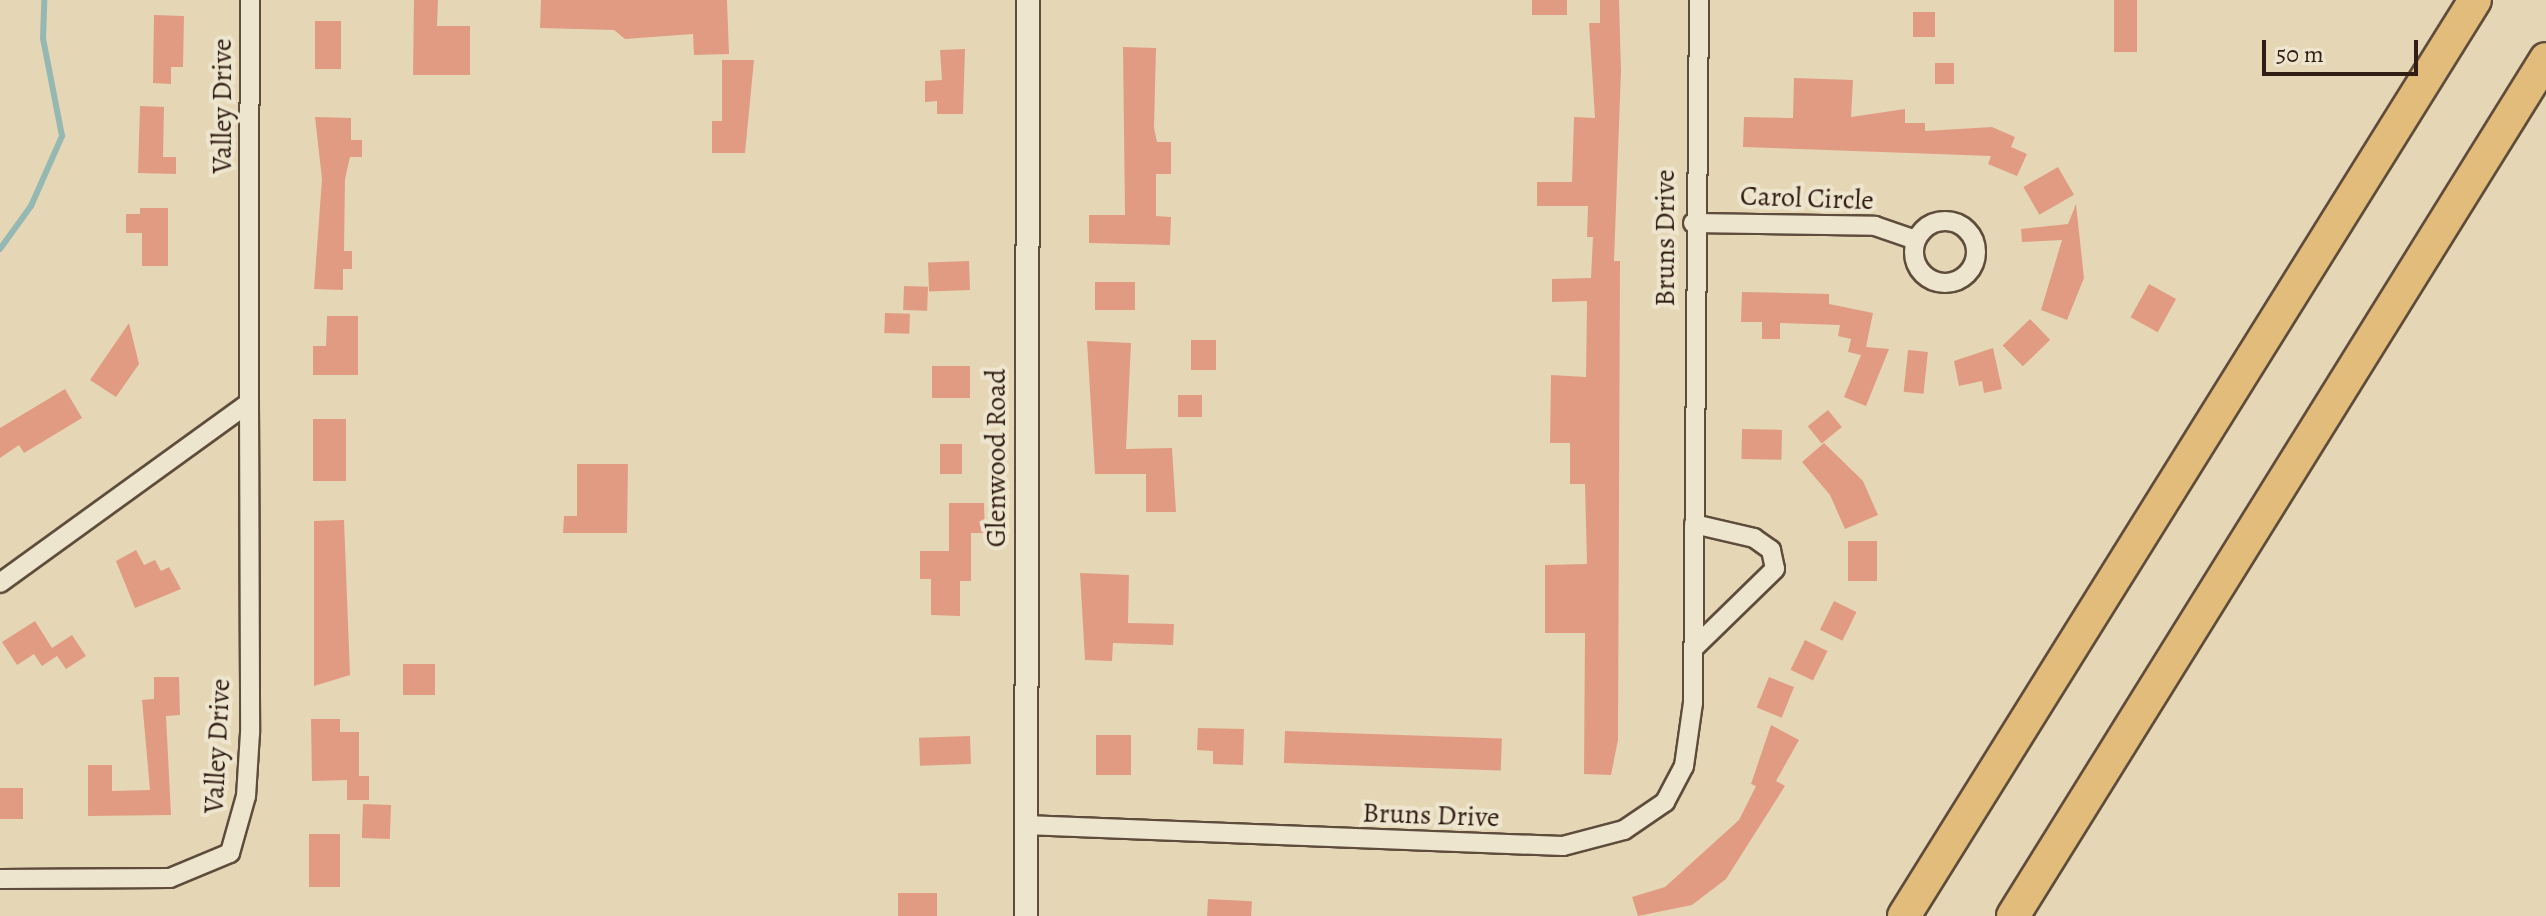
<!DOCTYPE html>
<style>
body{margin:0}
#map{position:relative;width:2546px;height:916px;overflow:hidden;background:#e5d7b5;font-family:Alegreya,serif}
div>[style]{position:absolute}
.stream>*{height:6px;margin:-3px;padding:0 3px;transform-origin:3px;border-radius:3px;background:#96b8b3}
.building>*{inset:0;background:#e19b83;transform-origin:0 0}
.roads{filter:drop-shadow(2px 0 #5e4c3c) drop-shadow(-2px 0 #5e4c3c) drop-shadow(0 2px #5e4c3c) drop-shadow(0 -2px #5e4c3c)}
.minor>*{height:18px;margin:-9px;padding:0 9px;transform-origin:9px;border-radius:9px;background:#eee5cf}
.minor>.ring{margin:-9px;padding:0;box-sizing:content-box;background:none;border:18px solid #eee5cf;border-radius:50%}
.tertiary>*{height:22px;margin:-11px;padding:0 11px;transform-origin:11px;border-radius:11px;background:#eee5cf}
.motorway>*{height:32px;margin:-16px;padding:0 16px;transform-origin:16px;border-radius:16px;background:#e2bc7a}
span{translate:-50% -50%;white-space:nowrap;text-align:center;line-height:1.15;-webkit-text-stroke:8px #eee5cf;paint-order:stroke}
.street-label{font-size:28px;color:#311d13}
.scale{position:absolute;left:2262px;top:40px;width:156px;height:36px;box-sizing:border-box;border:4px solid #311d13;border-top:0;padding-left:10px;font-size:24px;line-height:28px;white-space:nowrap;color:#311d13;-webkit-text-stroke:6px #eee5cf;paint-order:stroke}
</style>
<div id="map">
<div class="stream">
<div style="left:0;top:249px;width:53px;rotate:-54.2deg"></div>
<div style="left:31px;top:206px;width:77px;rotate:-66.1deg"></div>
<div style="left:62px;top:136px;width:100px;rotate:-101deg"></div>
<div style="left:43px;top:38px;width:38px;rotate:-88deg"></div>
</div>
<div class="building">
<div style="clip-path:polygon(414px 0,438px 0,437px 26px,470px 26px,470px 75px,413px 75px)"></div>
<div style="clip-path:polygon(541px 0,727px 0,729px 54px,694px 55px,693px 34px,625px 39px,614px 30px,540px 28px)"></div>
<div style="left:1532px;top:0;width:35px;height:15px"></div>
<div style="clip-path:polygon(1600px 0,1619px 0,1621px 71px,1614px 261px,1620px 261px,1618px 740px,1611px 775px,1584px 774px,1585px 633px,1545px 633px,1545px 565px,1587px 564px,1585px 484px,1570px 484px,1570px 443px,1550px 443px,1551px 375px,1586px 377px,1587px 301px,1552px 302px,1552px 279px,1591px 278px,1593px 237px,1587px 237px,1588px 206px,1537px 206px,1537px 182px,1572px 182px,1574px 117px,1595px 118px,1589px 23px,1600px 23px)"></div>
<div style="left:2114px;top:0;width:23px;height:52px"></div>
<div style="left:1913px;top:12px;width:22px;height:25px"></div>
<div style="clip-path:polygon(154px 15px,184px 16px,183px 67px,171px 67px,171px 84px,153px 83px)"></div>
<div style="left:315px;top:21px;width:26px;height:48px"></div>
<div style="clip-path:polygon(1123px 47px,1156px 48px,1154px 128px,1157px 142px,1171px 142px,1171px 174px,1156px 174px,1156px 216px,1171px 217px,1170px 245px,1089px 243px,1089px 215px,1125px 215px)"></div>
<div style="clip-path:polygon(965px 49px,963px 114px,937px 114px,937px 101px,925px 102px,925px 81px,942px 80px,940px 50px)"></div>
<div style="clip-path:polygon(722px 60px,754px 60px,745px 153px,712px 153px,712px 121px,722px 121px)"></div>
<div style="left:1935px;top:63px;width:19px;height:21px"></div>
<div style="clip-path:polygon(1794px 78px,1853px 80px,1851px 117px,1905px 109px,1905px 123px,1925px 123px,1925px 131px,1992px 127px,2015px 137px,2011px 147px,2027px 154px,2017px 176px,1988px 164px,1991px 156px,1743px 147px,1744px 117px,1793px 118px)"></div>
<div style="clip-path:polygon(140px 106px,164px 107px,163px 157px,176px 157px,176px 174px,138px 173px)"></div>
<div style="clip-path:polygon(315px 117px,351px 118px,351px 140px,362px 140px,362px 157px,350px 157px,345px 179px,344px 251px,352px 251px,352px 269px,343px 269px,343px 290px,314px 289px,322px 179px)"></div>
<div style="left:2058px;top:167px;width:32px;height:40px;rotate:60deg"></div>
<div style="clip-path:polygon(2076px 204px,2084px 278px,2067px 320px,2041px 310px,2062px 240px,2022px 242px,2021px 229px,2068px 224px)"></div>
<div style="clip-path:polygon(140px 208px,168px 208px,168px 266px,142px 266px,142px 233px,126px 233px,126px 214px,140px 214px)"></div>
<div style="left:969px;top:261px;width:29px;height:41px;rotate:88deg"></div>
<div style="left:1095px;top:282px;width:40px;height:28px"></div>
<div style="left:2149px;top:284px;width:31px;height:38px;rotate:29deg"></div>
<div style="left:904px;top:286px;width:24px;height:24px;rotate:2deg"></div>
<div style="clip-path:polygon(1742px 292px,1829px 294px,1829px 304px,1873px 313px,1866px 347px,1889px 349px,1866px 406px,1844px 397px,1861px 355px,1848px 352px,1851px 339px,1838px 336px,1840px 325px,1780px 323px,1780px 339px,1762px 339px,1762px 322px,1741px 322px)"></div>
<div style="left:885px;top:313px;width:25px;height:20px;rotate:2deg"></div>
<div style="clip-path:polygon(327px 316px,358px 316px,358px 375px,313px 375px,313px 346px,326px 346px)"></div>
<div style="left:2030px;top:319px;width:29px;height:38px;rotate:46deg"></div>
<div style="clip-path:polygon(129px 323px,139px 364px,116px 397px,90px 380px)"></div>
<div style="left:1191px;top:340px;width:25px;height:30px"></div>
<div style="clip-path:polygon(1087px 341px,1131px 343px,1126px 449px,1172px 448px,1176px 512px,1146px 512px,1146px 474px,1095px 474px)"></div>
<div style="clip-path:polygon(1993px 348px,2002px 389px,1984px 393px,1982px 381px,1959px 386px,1954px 361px)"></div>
<div style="left:1908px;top:350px;width:20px;height:42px;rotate:6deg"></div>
<div style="left:932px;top:366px;width:38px;height:32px"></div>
<div style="clip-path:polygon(65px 389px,82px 418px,24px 453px,19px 445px,0 458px,0 428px)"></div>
<div style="left:1178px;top:395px;width:24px;height:22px"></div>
<div style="left:1828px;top:410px;width:22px;height:26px;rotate:51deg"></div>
<div style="left:313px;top:419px;width:33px;height:62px"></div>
<div style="left:1742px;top:429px;width:40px;height:30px;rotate:1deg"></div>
<div style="clip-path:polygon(1824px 443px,1863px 481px,1878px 515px,1845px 529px,1830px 495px,1802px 462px)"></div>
<div style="left:940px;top:444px;width:22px;height:30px"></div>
<div style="clip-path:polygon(577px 464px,628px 464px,627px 533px,563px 533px,564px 516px,577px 516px)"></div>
<div style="clip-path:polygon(949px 503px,984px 503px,985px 533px,971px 533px,971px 581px,960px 581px,960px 616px,931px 615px,931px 579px,920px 579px,920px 551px,949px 551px)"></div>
<div style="clip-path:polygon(344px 520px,350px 675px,314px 686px,314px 521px)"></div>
<div style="left:1848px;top:541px;width:29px;height:40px"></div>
<div style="clip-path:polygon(136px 550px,144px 565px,155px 560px,161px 571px,169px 567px,181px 589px,135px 608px,116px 561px)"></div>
<div style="clip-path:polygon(1080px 573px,1129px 575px,1128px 623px,1174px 624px,1173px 645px,1113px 643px,1112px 661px,1085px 660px)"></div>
<div style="left:1834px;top:601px;width:25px;height:32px;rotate:26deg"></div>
<div style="clip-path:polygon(35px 621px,52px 648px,72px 635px,86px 656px,66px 669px,57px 656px,42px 666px,34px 654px,17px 665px,2px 642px)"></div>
<div style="left:1805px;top:640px;width:25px;height:33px;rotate:26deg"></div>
<div style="left:435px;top:664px;width:31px;height:32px;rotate:90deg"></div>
<div style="clip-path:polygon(154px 677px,179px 677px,180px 715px,166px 716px,171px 815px,88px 816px,88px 765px,112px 765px,112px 791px,150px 790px,142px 700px,154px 699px)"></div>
<div style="left:1769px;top:677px;width:27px;height:33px;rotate:22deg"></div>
<div style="clip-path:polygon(311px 719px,340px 719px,340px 732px,359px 732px,359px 776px,369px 776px,369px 800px,347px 800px,347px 780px,312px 781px)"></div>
<div style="clip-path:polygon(1771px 725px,1799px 740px,1776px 781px,1785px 786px,1726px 879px,1692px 905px,1638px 916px,1632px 897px,1665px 887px,1739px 820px,1756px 786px,1751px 784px)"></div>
<div style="clip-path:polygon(1198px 728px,1244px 729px,1243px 765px,1213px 764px,1213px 751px,1197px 750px)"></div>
<div style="left:1285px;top:731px;width:217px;height:32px;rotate:2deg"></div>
<div style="left:1096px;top:735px;width:35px;height:40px"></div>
<div style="left:970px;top:736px;width:28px;height:51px;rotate:88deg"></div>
<div style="left:0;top:788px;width:23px;height:31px"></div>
<div style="left:363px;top:804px;width:28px;height:34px;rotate:2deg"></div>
<div style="left:309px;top:834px;width:31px;height:53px"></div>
<div style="left:937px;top:893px;width:23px;height:39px;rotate:90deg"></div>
<div style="left:1208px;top:899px;width:44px;height:17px;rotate:3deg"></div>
</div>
<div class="roads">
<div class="minor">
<div class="ring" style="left:1914px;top:221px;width:44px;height:44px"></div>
<div style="left:1693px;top:223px;width:182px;rotate:0.9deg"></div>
<div style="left:1875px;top:226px;width:43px;rotate:18.9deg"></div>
<div style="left:249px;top:403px;width:403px;rotate:-89.9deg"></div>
<div style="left:1694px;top:524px;width:62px;rotate:13.1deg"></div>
<div style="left:1754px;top:538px;width:21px;rotate:35deg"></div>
<div style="left:1771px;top:550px;width:19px;rotate:78deg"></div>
<div style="left:1775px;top:569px;width:113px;rotate:135.7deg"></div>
<div style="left:0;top:583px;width:307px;rotate:-35.9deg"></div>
<div style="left:249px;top:403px;width:330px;rotate:89.8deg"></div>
<div style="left:250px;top:733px;width:63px;rotate:93.6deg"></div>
<div style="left:246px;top:796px;width:59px;rotate:105.7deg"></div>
<div style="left:230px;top:853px;width:65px;rotate:157.4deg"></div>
<div style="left:170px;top:878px;width:170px;rotate:179.7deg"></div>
<div style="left:1025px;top:825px;width:538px;rotate:2.24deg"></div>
<div style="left:1563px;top:846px;width:63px;rotate:-14.7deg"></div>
<div style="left:1624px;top:830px;width:50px;rotate:-34.3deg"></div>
<div style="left:1665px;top:802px;width:41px;rotate:-62.2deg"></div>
<div style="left:1684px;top:766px;width:64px;rotate:-81.9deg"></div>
<div style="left:1693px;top:703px;width:703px;rotate:-89.51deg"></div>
</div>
<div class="tertiary">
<div style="left:1026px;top:916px;width:916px;rotate:-89.87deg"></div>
</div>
<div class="motorway">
<div style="left:1904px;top:916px;width:1079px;rotate:-58.06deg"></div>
<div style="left:2013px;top:916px;width:1009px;rotate:-58.12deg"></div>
</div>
</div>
<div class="street-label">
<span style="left:222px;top:106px;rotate:-90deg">Valley Drive</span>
<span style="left:1807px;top:198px;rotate:2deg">Carol Circle</span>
<span style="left:1665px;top:238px;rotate:-90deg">Bruns Drive</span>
<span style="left:996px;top:458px;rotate:-90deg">Glenwood Road</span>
<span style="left:217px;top:746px;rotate:-87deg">Valley Drive</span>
<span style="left:1431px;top:815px;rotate:2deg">Bruns Drive</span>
</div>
<div class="scale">50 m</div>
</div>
